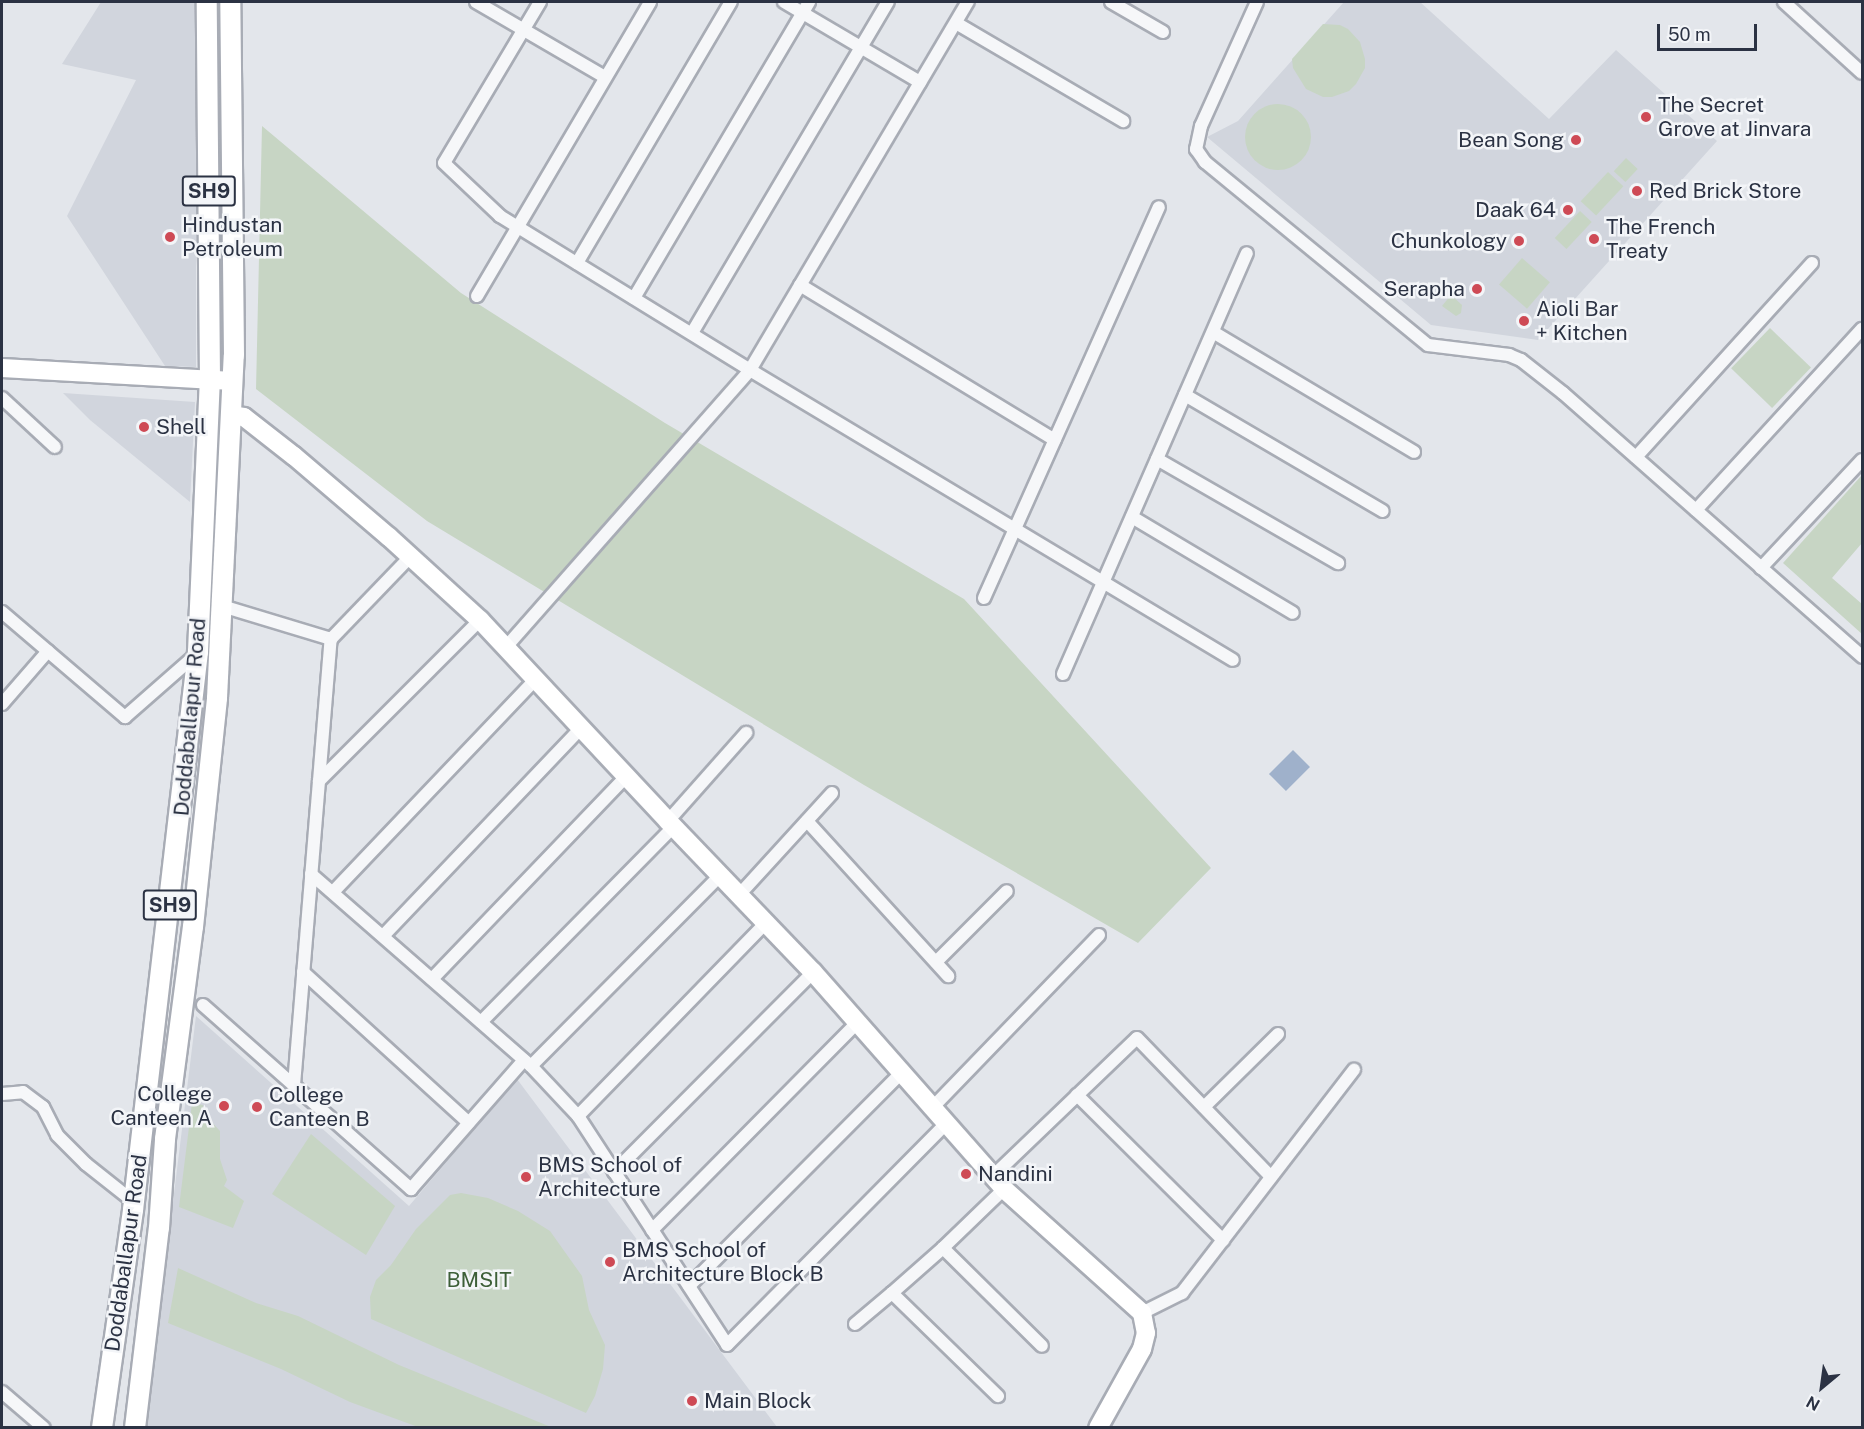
<!DOCTYPE html>
<style>
body{margin:0}
#map{position:relative;width:1864px;height:1429px;overflow:hidden;background:#e3e6eb;font-family:"Public Sans",sans-serif}
div>[style]{position:absolute}
.built>*{inset:0;background:#d1d5dd}
.green>*{inset:0;background:#c7d5c4;transform-origin:0 0}
.round{border-radius:50%}
.water>*{inset:0;background:#9fb1cb;transform-origin:0 0}
.roads{filter:drop-shadow(2px 0 #a8acb5) drop-shadow(-2px 0 #a8acb5) drop-shadow(0 2px #a8acb5) drop-shadow(0 -2px #a8acb5)}
.street>*{height:12px;margin:-6px;padding:0 6px;transform-origin:6px;border-radius:6px;background:#f6f7f9}
.secondary>*{height:18px;margin:-9px;padding:0 9px;transform-origin:9px;border-radius:9px;background:#fff}
.primary>*{height:20px;margin:-10px;padding:0 10px;transform-origin:10px;border-radius:10px;background:#fff}
.dots>*{width:16px;height:16px;translate:-50% -50%;box-sizing:border-box;border:3px solid #f3f5f8;border-radius:50%}
span{translate:-50% -50%;white-space:nowrap;text-align:center;line-height:1.15;-webkit-text-stroke:5px #f3f5f8;paint-order:stroke}
.shield-label span{padding:2px 4px;background:#f3f5f8;border:2px solid;border-radius:4px;-webkit-text-stroke-width:0}
.shield-label{font-size:20px;color:#2b3243;font-weight:700}
.poi-label{font-size:21px;color:#2b3243}
.left{translate:0 -50%;text-align:left}
.right{translate:-100% -50%;text-align:right}
.street-label{font-size:21px;color:#2b3243}
.park-label{font-size:21px;color:#3d5f38}
.frame{position:absolute;inset:0;border:3px solid #2b3243;pointer-events:none}
.north{position:absolute;left:1792px;top:1357px;width:60px;height:60px;-webkit-text-stroke:4px #f3f5f8;paint-order:stroke;rotate:209deg;font-size:16px;font-weight:700;line-height:24px;text-align:center;color:#2b3243}
.north::after{content:'';display:block;margin:auto;width:21px;height:27px;background:#2b3243;clip-path:polygon(50% 0,100% 100%,50% 72%,0 100%)}
.scale{position:absolute;left:1657px;top:24px;width:100px;height:27px;box-sizing:border-box;border:3px solid #2b3243;border-top:0;padding-left:8px;font-size:18px;line-height:21px;white-space:nowrap;color:#2b3243;-webkit-text-stroke:4px #f3f5f8;paint-order:stroke}
</style>
<div id="map">
<div class="built">
<div style="clip-path:polygon(101px 2px,196px 2px,196px 367px,165px 366px,67px 216px,136px 80px,62px 64px)"></div>
<div style="clip-path:polygon(1344px 2px,1420px 2px,1549px 119px,1616px 50px,1717px 141px,1538px 340px,1431px 325px,1207px 137px,1238px 121px)"></div>
<div style="clip-path:polygon(63px 393px,195px 402px,190px 502px,90px 420px)"></div>
<div style="clip-path:polygon(196px 1016px,409px 1206px,517px 1079px,777px 1427px,145px 1428px)"></div>
</div>
<div class="green">
<div style="clip-path:polygon(1323px 24px,1340px 25px,1348px 29px,1360px 42px,1365px 59px,1365px 68px,1356px 84px,1349px 91px,1332px 97px,1323px 97px,1306px 89px,1293px 68px,1292px 59px)"></div>
<div class="round" style="left:1245px;top:104px;width:66px;height:66px"></div>
<div style="clip-path:polygon(262px 126px,461px 293px,665px 423px,964px 599px,1211px 868px,1138px 943px,864px 785px,427px 521px,256px 389px)"></div>
<div style="left:1626px;top:158px;width:16px;height:18px;rotate:43deg"></div>
<div style="left:1608px;top:172px;width:21px;height:40px;rotate:43deg"></div>
<div style="left:1580px;top:211px;width:16px;height:37px;rotate:43deg"></div>
<div style="left:1522px;top:258px;width:37px;height:35px;rotate:41deg"></div>
<div style="clip-path:polygon(1451px 295px,1462px 305px,1461px 313px,1456px 316px,1442px 306px)"></div>
<div style="left:1770px;top:328px;width:57px;height:56px;rotate:44deg"></div>
<div style="clip-path:polygon(1862px 475px,1862px 543px,1832px 578px,1862px 604px,1862px 634px,1783px 563px)"></div>
<div style="clip-path:polygon(192px 1103px,203px 1105px,205px 1115px,220px 1131px,220px 1159px,227px 1180px,224px 1186px,244px 1201px,233px 1228px,179px 1207px)"></div>
<div style="clip-path:polygon(311px 1134px,395px 1206px,366px 1255px,272px 1194px)"></div>
<div style="clip-path:polygon(461px 1193px,488px 1198px,518px 1211px,550px 1231px,582px 1276px,589px 1310px,605px 1345px,603px 1369px,595px 1396px,586px 1413px,371px 1319px,370px 1297px,376px 1280px,391px 1265px,416px 1229px,450px 1195px)"></div>
<div style="clip-path:polygon(178px 1268px,256px 1303px,298px 1316px,399px 1365px,551px 1427px,418px 1427px,350px 1402px,281px 1369px,168px 1323px)"></div>
</div>
<div class="water">
<div style="left:1293px;top:750px;width:24px;height:34px;rotate:45deg"></div>
</div>
<div class="roads">
<div class="street">
<div style="left:476px;top:2px;width:149px;rotate:30.2deg"></div>
<div style="left:540px;top:2px;width:187px;rotate:120.8deg"></div>
<div style="left:444px;top:163px;width:77px;rotate:43.4deg"></div>
<div style="left:500px;top:216px;width:294px;rotate:31.6deg"></div>
<div style="left:750px;top:370px;width:563px;rotate:30.98deg"></div>
<div style="left:784px;top:2px;width:158px;rotate:30.5deg"></div>
<div style="left:1111px;top:2px;width:60px;rotate:30deg"></div>
<div style="left:1257px;top:2px;width:136px;rotate:114.3deg"></div>
<div style="left:1201px;top:126px;width:24px;rotate:102deg"></div>
<div style="left:1196px;top:149px;width:16px;rotate:55deg"></div>
<div style="left:1205px;top:162px;width:288px;rotate:39.4deg"></div>
<div style="left:1428px;top:345px;width:82px;rotate:7deg"></div>
<div style="left:1509px;top:355px;width:13px;rotate:23deg"></div>
<div style="left:1521px;top:360px;width:53px;rotate:38.2deg"></div>
<div style="left:1563px;top:393px;width:399px;rotate:41.4deg"></div>
<div style="left:1784px;top:2px;width:105px;rotate:42.3deg"></div>
<div style="left:956px;top:23px;width:194px;rotate:30.4deg"></div>
<div style="left:577px;top:263px;width:303px;rotate:-59.5deg"></div>
<div style="left:800px;top:285px;width:298px;rotate:31.3deg"></div>
<div style="left:477px;top:296px;width:341px;rotate:-59.5deg"></div>
<div style="left:634px;top:298px;width:344px;rotate:-59.4deg"></div>
<div style="left:1213px;top:332px;width:234px;rotate:30.8deg"></div>
<div style="left:692px;top:333px;width:385px;rotate:-59.4deg"></div>
<div style="left:1185px;top:395px;width:229px;rotate:30.4deg"></div>
<div style="left:2px;top:398px;width:72px;rotate:42.8deg"></div>
<div style="left:1636px;top:457px;width:262px;rotate:-47.8deg"></div>
<div style="left:1157px;top:459px;width:209px;rotate:29.9deg"></div>
<div style="left:1696px;top:510px;width:246px;rotate:-47.5deg"></div>
<div style="left:1132px;top:517px;width:187px;rotate:30.8deg"></div>
<div style="left:1761px;top:568px;width:148px;rotate:-46.9deg"></div>
<div style="left:984px;top:598px;width:428px;rotate:-65.9deg"></div>
<div style="left:222px;top:606px;width:114px;rotate:16.8deg"></div>
<div style="left:2px;top:612px;width:162px;rotate:40.5deg"></div>
<div style="left:125px;top:717px;width:97px;rotate:-41.2deg"></div>
<div style="left:506px;top:647px;width:369px;rotate:-48.6deg"></div>
<div style="left:750px;top:370px;width:428px;rotate:-59.4deg"></div>
<div style="left:1063px;top:674px;width:459px;rotate:-66.4deg"></div>
<div style="left:2px;top:704px;width:70px;rotate:-49deg"></div>
<div style="left:319px;top:781px;width:228px;rotate:-45deg"></div>
<div style="left:668px;top:821px;width:118px;rotate:-48.4deg"></div>
<div style="left:807px;top:821px;width:210px;rotate:47.7deg"></div>
<div style="left:311px;top:874px;width:292px;rotate:41.1deg"></div>
<div style="left:531px;top:1066px;width:69px;rotate:46.8deg"></div>
<div style="left:578px;top:1116px;width:273px;rotate:56.9deg"></div>
<div style="left:727px;top:1345px;width:313px;rotate:-45.3deg"></div>
<div style="left:333px;top:892px;width:294px;rotate:-46.4deg"></div>
<div style="left:739px;top:895px;width:138px;rotate:-47.6deg"></div>
<div style="left:383px;top:936px;width:287px;rotate:-46.4deg"></div>
<div style="left:936px;top:962px;width:100px;rotate:-45deg"></div>
<div style="left:303px;top:972px;width:224px;rotate:42.3deg"></div>
<div style="left:432px;top:979px;width:280px;rotate:-46.2deg"></div>
<div style="left:203px;top:1005px;width:278px;rotate:41.5deg"></div>
<div style="left:411px;top:1189px;width:171px;rotate:-48.8deg"></div>
<div style="left:481px;top:1022px;width:274px;rotate:-45.4deg"></div>
<div style="left:531px;top:1066px;width:268px;rotate:-45.2deg"></div>
<div style="left:294px;top:1085px;width:448px;rotate:-85.3deg"></div>
<div style="left:331px;top:639px;width:115px;rotate:-46.1deg"></div>
<div style="left:2px;top:1094px;width:21px;rotate:-5deg"></div>
<div style="left:23px;top:1092px;width:25px;rotate:37deg"></div>
<div style="left:43px;top:1107px;width:31px;rotate:63deg"></div>
<div style="left:57px;top:1135px;width:41px;rotate:45deg"></div>
<div style="left:86px;top:1164px;width:61px;rotate:38.4deg"></div>
<div style="left:1077px;top:1095px;width:206px;rotate:44.8deg"></div>
<div style="left:933px;top:1107px;width:239px;rotate:-46deg"></div>
<div style="left:1204px;top:1107px;width:104px;rotate:-44.6deg"></div>
<div style="left:578px;top:1116px;width:269px;rotate:-45.8deg"></div>
<div style="left:614px;top:1172px;width:282px;rotate:-45.1deg"></div>
<div style="left:993px;top:1176px;width:199px;rotate:-43.8deg"></div>
<div style="left:1137px;top:1038px;width:193px;rotate:46deg"></div>
<div style="left:1004px;top:1189px;width:85px;rotate:136deg"></div>
<div style="left:943px;top:1248px;width:139px;rotate:44.7deg"></div>
<div style="left:652px;top:1230px;width:293px;rotate:-45.3deg"></div>
<div style="left:943px;top:1248px;width:68px;rotate:138.6deg"></div>
<div style="left:892px;top:1293px;width:148px;rotate:44.2deg"></div>
<div style="left:689px;top:1286px;width:302px;rotate:-45.1deg"></div>
<div style="left:1142px;top:1313px;width:45px;rotate:-26.6deg"></div>
<div style="left:1182px;top:1293px;width:282px;rotate:-52.4deg"></div>
<div style="left:855px;top:1324px;width:48px;rotate:-40deg"></div>
<div style="left:2px;top:1392px;width:55px;rotate:40.6deg"></div>
</div>
<div class="secondary">
<div style="left:2px;top:368px;width:231px;rotate:3.2deg"></div>
<div style="left:230px;top:415px;width:14px;rotate:8deg"></div>
<div style="left:244px;top:417px;width:63px;rotate:38deg"></div>
<div style="left:294px;top:456px;width:125px;rotate:40.5deg"></div>
<div style="left:389px;top:537px;width:123px;rotate:42.4deg"></div>
<div style="left:480px;top:620px;width:275px;rotate:46.9deg"></div>
<div style="left:668px;top:821px;width:209px;rotate:46.2deg"></div>
<div style="left:813px;top:972px;width:289px;rotate:48.6deg"></div>
<div style="left:1004px;top:1189px;width:186px;rotate:41.9deg"></div>
<div style="left:1142px;top:1313px;width:20px;rotate:79deg"></div>
<div style="left:1146px;top:1333px;width:16px;rotate:104deg"></div>
<div style="left:1142px;top:1349px;width:90px;rotate:119.1deg"></div>
</div>
<div class="primary">
<div style="left:102px;top:1428px;width:220px;rotate:-81.9deg"></div>
<div style="left:133px;top:1210px;width:562px;rotate:-83.36deg"></div>
<div style="left:198px;top:652px;width:272px;rotate:-87.5deg"></div>
<div style="left:210px;top:380px;width:378px;rotate:-90.5deg"></div>
<div style="left:135px;top:1428px;width:201px;rotate:-83.2deg"></div>
<div style="left:159px;top:1228px;width:89px;rotate:-86.1deg"></div>
<div style="left:165px;top:1139px;width:214px;rotate:-82.5deg"></div>
<div style="left:193px;top:927px;width:230px;rotate:-84deg"></div>
<div style="left:217px;top:698px;width:343px;rotate:-87.2deg"></div>
<div style="left:234px;top:355px;width:353px;rotate:-90.6deg"></div>
</div>
</div>
<div class="dots">
<div style="left:1646px;top:117px;background:#ce4a55"></div>
<div style="left:1576px;top:140px;background:#ce4a55"></div>
<div style="left:1637px;top:191px;background:#ce4a55"></div>
<div style="left:1568px;top:210px;background:#ce4a55"></div>
<div style="left:170px;top:237px;background:#ce4a55"></div>
<div style="left:1594px;top:239px;background:#ce4a55"></div>
<div style="left:1519px;top:241px;background:#ce4a55"></div>
<div style="left:1477px;top:289px;background:#ce4a55"></div>
<div style="left:1524px;top:321px;background:#ce4a55"></div>
<div style="left:144px;top:427px;background:#ce4a55"></div>
<div style="left:224px;top:1106px;background:#ce4a55"></div>
<div style="left:257px;top:1107px;background:#ce4a55"></div>
<div style="left:966px;top:1174px;background:#ce4a55"></div>
<div style="left:526px;top:1177px;background:#ce4a55"></div>
<div style="left:610px;top:1262px;background:#ce4a55"></div>
<div style="left:692px;top:1401px;background:#ce4a55"></div>
</div>
<div class="shield-label">
<span style="left:209px;top:191px">SH9</span>
<span style="left:170px;top:905px">SH9</span>
</div>
<div class="poi-label">
<span class="left" style="left:1658px;top:117px">The Secret<br>Grove at Jinvara</span>
<span class="right" style="left:1564px;top:140px">Bean Song</span>
<span class="left" style="left:1649px;top:191px">Red Brick Store</span>
<span class="right" style="left:1556px;top:210px">Daak 64</span>
<span class="left" style="left:182px;top:237px">Hindustan<br>Petroleum</span>
<span class="left" style="left:1606px;top:239px">The French<br>Treaty</span>
<span class="right" style="left:1507px;top:241px">Chunkology</span>
<span class="right" style="left:1465px;top:289px">Serapha</span>
<span class="left" style="left:1536px;top:321px">Aioli Bar<br>+ Kitchen</span>
<span class="left" style="left:156px;top:427px">Shell</span>
<span class="right" style="left:212px;top:1106px">College<br>Canteen A</span>
<span class="left" style="left:269px;top:1107px">College<br>Canteen B</span>
<span class="left" style="left:538px;top:1177px">BMS School of<br>Architecture</span>
<span class="left" style="left:978px;top:1174px">Nandini</span>
<span class="left" style="left:622px;top:1262px">BMS School of<br>Architecture Block B</span>
<span class="left" style="left:704px;top:1401px">Main Block</span>
</div>
<div class="street-label">
<span style="left:190px;top:717px;rotate:-85deg">Doddaballapur Road</span>
<span style="left:126px;top:1253px;rotate:-82deg">Doddaballapur Road</span>
</div>
<div class="park-label">
<span style="left:479px;top:1280px">BMSIT</span>
</div>
<div class="frame"></div>
<div class="north">N</div>
<div class="scale">50 m</div>
</div>
